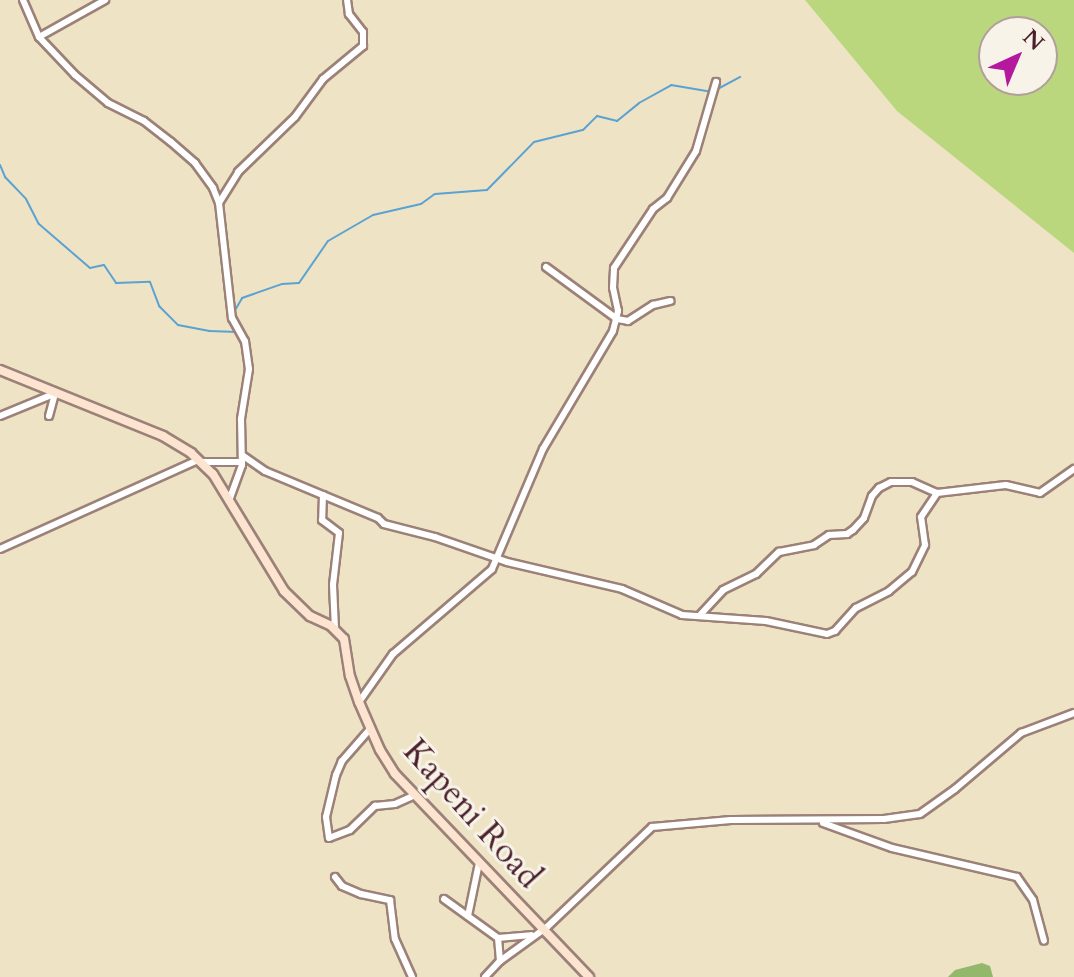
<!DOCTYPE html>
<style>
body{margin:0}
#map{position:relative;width:1074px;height:977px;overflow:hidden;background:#efe3c6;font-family:Cardo,serif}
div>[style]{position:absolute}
.green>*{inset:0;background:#bad77d}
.forest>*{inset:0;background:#93b86c}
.stream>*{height:2px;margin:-1px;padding:0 1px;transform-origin:1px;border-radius:1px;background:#5aa2d1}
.roads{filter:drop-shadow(2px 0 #9c8178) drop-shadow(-2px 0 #9c8178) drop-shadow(0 2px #9c8178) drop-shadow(0 -2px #9c8178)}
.minor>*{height:6px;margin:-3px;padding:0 3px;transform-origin:3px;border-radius:3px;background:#fff}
.secondary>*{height:8px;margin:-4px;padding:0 4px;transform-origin:4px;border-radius:4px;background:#fde4d1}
span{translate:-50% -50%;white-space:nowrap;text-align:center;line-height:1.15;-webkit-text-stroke:6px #f7f3e8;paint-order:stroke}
.street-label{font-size:34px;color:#4a1f2b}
.north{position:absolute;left:978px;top:16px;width:80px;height:80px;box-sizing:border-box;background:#f7f3e8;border:2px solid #b29e9c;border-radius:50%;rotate:44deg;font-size:22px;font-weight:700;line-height:32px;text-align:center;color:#4a1f2b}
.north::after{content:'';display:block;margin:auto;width:28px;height:36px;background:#b5179e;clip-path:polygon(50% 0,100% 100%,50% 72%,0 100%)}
</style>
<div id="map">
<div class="green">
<div style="clip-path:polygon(evenodd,805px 0,1074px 0,1074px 253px,897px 111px,805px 0,994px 32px,1042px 32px,1042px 80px,994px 80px,994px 32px)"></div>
</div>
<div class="forest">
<div style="clip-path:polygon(982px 963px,990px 966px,993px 977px,948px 977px,955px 970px)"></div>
</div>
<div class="stream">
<div style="left:0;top:165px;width:13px;rotate:67deg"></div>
<div style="left:5px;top:177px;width:30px;rotate:46deg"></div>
<div style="left:26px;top:199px;width:28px;rotate:63deg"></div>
<div style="left:39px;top:224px;width:67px;rotate:40.8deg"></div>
<div style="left:90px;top:268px;width:14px;rotate:-12deg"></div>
<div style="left:104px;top:265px;width:22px;rotate:56deg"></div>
<div style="left:116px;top:283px;width:34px;rotate:-2deg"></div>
<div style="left:150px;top:282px;width:26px;rotate:69deg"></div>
<div style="left:159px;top:306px;width:27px;rotate:45deg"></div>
<div style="left:178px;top:325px;width:32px;rotate:11deg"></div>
<div style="left:209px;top:331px;width:29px;rotate:2deg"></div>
<div style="left:234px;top:312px;width:16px;rotate:-60deg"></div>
<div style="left:242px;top:298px;width:42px;rotate:-19.3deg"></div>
<div style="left:282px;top:284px;width:17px;rotate:-3deg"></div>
<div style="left:299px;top:283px;width:51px;rotate:-55.4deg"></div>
<div style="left:328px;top:241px;width:52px;rotate:-30deg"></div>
<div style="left:373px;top:215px;width:49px;rotate:-12.9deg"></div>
<div style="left:421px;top:204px;width:17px;rotate:-36deg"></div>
<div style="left:435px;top:194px;width:52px;rotate:-4.4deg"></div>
<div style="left:487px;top:190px;width:67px;rotate:-45.6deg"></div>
<div style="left:534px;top:142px;width:50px;rotate:-13.8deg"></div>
<div style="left:583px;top:130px;width:20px;rotate:-45deg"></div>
<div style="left:597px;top:116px;width:21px;rotate:14deg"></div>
<div style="left:617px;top:121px;width:28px;rotate:-39deg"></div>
<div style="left:639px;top:103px;width:37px;rotate:-29deg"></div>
<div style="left:671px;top:85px;width:42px;rotate:9.7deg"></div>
<div style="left:712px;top:92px;width:32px;rotate:-28deg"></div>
<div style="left:235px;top:317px;width:12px;rotate:55deg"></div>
</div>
<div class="roads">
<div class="minor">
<div style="left:23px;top:0;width:40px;rotate:66.6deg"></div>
<div style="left:39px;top:37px;width:52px;rotate:46.5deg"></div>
<div style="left:75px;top:75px;width:43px;rotate:40.3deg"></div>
<div style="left:108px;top:103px;width:40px;rotate:26.6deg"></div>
<div style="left:144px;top:121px;width:34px;rotate:38deg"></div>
<div style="left:171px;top:142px;width:32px;rotate:41deg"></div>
<div style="left:195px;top:163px;width:31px;rotate:54deg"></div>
<div style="left:213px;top:188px;width:16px;rotate:68deg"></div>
<div style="left:219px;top:203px;width:116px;rotate:83.6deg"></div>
<div style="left:232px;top:318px;width:26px;rotate:61deg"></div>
<div style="left:245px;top:341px;width:28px;rotate:82deg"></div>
<div style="left:249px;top:369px;width:51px;rotate:99.1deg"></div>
<div style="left:241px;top:419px;width:46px;rotate:88.8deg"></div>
<div style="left:242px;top:465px;width:35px;rotate:110deg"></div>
<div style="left:39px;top:37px;width:76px;rotate:-29.3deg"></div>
<div style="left:219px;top:203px;width:36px;rotate:-58deg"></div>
<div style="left:238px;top:172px;width:79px;rotate:-44deg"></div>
<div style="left:295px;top:117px;width:47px;rotate:-53.6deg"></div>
<div style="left:323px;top:79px;width:52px;rotate:-39.5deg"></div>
<div style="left:363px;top:46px;width:14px;rotate:-90deg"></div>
<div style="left:363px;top:32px;width:23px;rotate:-128deg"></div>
<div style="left:349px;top:14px;width:14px;rotate:-98deg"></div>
<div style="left:546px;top:267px;width:88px;rotate:36.2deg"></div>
<div style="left:617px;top:319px;width:11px;rotate:10deg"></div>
<div style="left:628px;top:321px;width:30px;rotate:-33deg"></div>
<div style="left:653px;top:305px;width:18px;rotate:-13deg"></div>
<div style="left:0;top:416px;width:61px;rotate:-22.3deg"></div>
<div style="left:49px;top:416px;width:24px;rotate:-75deg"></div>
<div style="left:242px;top:455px;width:28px;rotate:35deg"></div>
<div style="left:265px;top:471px;width:122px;rotate:22.6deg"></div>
<div style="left:378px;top:518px;width:8px;rotate:45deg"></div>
<div style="left:384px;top:524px;width:53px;rotate:14.3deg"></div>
<div style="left:435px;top:537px;width:76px;rotate:19.1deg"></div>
<div style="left:507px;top:562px;width:118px;rotate:13.2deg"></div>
<div style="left:622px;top:589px;width:65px;rotate:23.4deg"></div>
<div style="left:682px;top:615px;width:84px;rotate:4.1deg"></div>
<div style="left:766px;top:621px;width:62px;rotate:12deg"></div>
<div style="left:827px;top:634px;width:9px;rotate:-21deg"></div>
<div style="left:835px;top:631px;width:31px;rotate:-48deg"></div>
<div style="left:856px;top:608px;width:37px;rotate:-27deg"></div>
<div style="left:889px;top:591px;width:30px;rotate:-40deg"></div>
<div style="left:912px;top:572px;width:30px;rotate:-64deg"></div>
<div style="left:925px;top:545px;width:28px;rotate:-98deg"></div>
<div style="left:921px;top:517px;width:29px;rotate:-56deg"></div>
<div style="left:937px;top:493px;width:69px;rotate:-6.6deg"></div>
<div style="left:1006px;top:485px;width:35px;rotate:13deg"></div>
<div style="left:1040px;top:493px;width:42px;rotate:-35.2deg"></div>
<div style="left:201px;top:462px;width:41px"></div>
<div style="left:323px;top:495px;width:25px;rotate:92deg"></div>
<div style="left:322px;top:520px;width:21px;rotate:37deg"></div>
<div style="left:339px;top:533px;width:52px;rotate:96.6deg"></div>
<div style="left:333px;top:585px;width:44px;rotate:87.4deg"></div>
<div style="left:0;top:549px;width:217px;rotate:-24.2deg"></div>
<div style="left:700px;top:615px;width:34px;rotate:-47deg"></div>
<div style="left:723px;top:590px;width:37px;rotate:-26deg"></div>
<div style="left:756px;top:574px;width:32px;rotate:-44deg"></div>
<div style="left:779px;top:552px;width:36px;rotate:-11deg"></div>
<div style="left:814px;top:545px;width:18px;rotate:-34deg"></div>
<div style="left:829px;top:535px;width:18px;rotate:-3deg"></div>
<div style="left:847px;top:534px;width:7px;rotate:-34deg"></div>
<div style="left:853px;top:530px;width:16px;rotate:-47deg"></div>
<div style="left:864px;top:518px;width:23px;rotate:-70deg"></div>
<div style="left:872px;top:496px;width:11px;rotate:-49deg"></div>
<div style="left:879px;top:488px;width:13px;rotate:-27deg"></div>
<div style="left:891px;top:482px;width:21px"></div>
<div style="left:912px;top:482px;width:27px;rotate:24deg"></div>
<div style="left:359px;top:702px;width:59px;rotate:-54.7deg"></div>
<div style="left:393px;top:654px;width:130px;rotate:-40.6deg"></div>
<div style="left:492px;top:569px;width:130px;rotate:-67deg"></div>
<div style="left:543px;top:449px;width:137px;rotate:-59.3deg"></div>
<div style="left:613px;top:331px;width:21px;rotate:-76deg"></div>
<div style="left:618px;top:311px;width:24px;rotate:-102deg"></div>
<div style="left:613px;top:288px;width:20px;rotate:-87deg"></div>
<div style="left:614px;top:268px;width:71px;rotate:-56.5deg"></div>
<div style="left:653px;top:209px;width:18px;rotate:-38deg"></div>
<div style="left:667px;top:198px;width:55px;rotate:-58.3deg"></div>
<div style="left:696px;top:151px;width:72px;rotate:-73.8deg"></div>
<div style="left:370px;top:729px;width:43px;rotate:131.2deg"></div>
<div style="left:342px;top:761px;width:15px;rotate:113deg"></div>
<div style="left:336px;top:775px;width:43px;rotate:103.4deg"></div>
<div style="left:326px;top:817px;width:21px;rotate:82deg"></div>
<div style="left:329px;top:838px;width:22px;rotate:-21deg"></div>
<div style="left:350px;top:830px;width:35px;rotate:-44deg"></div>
<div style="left:375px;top:806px;width:20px;rotate:-6deg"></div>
<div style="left:395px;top:804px;width:22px;rotate:-24deg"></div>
<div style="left:823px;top:823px;width:73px;rotate:19.9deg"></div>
<div style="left:892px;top:848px;width:128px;rotate:13.1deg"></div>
<div style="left:1017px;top:877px;width:28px;rotate:55deg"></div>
<div style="left:1033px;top:900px;width:42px;rotate:75deg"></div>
<div style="left:335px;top:877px;width:11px;rotate:52deg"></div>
<div style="left:342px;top:886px;width:21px;rotate:23deg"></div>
<div style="left:361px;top:894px;width:30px;rotate:12deg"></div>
<div style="left:390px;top:900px;width:39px;rotate:83deg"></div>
<div style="left:395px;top:939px;width:42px;rotate:65.9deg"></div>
<div style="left:444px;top:899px;width:67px;rotate:35.8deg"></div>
<div style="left:498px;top:938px;width:33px;rotate:-5deg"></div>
<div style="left:468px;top:916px;width:54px;rotate:-78.3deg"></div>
<div style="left:498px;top:938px;width:23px;rotate:85deg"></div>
<div style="left:485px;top:977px;width:22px;rotate:-47deg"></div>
<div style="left:500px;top:961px;width:58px;rotate:-35.9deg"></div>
<div style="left:547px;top:927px;width:145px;rotate:-43.6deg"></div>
<div style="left:652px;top:827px;width:79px;rotate:-5.1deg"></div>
<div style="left:731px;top:820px;width:153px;rotate:-0.4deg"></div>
<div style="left:884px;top:819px;width:36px;rotate:-8deg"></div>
<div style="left:920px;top:814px;width:43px;rotate:-35.5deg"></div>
<div style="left:955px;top:789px;width:87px;rotate:-40.3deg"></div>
<div style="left:1021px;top:733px;width:57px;rotate:-20.7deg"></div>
</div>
<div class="secondary">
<div style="left:0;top:370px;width:176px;rotate:22deg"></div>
<div style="left:163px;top:436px;width:33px;rotate:31deg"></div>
<div style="left:191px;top:453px;width:30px;rotate:44deg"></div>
<div style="left:213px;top:474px;width:137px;rotate:58.7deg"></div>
<div style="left:284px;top:591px;width:36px;rotate:44deg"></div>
<div style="left:310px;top:616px;width:23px;rotate:25deg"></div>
<div style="left:331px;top:626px;width:18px;rotate:45deg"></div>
<div style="left:344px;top:639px;width:37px;rotate:81deg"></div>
<div style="left:350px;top:676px;width:28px;rotate:71deg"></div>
<div style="left:359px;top:702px;width:52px;rotate:66.4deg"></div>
<div style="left:380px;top:750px;width:28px;rotate:58deg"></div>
<div style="left:395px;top:774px;width:281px;rotate:46.3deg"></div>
</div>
</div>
<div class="street-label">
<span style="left:472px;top:814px;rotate:48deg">Kapeni Road</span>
</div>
<div class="north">N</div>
</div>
